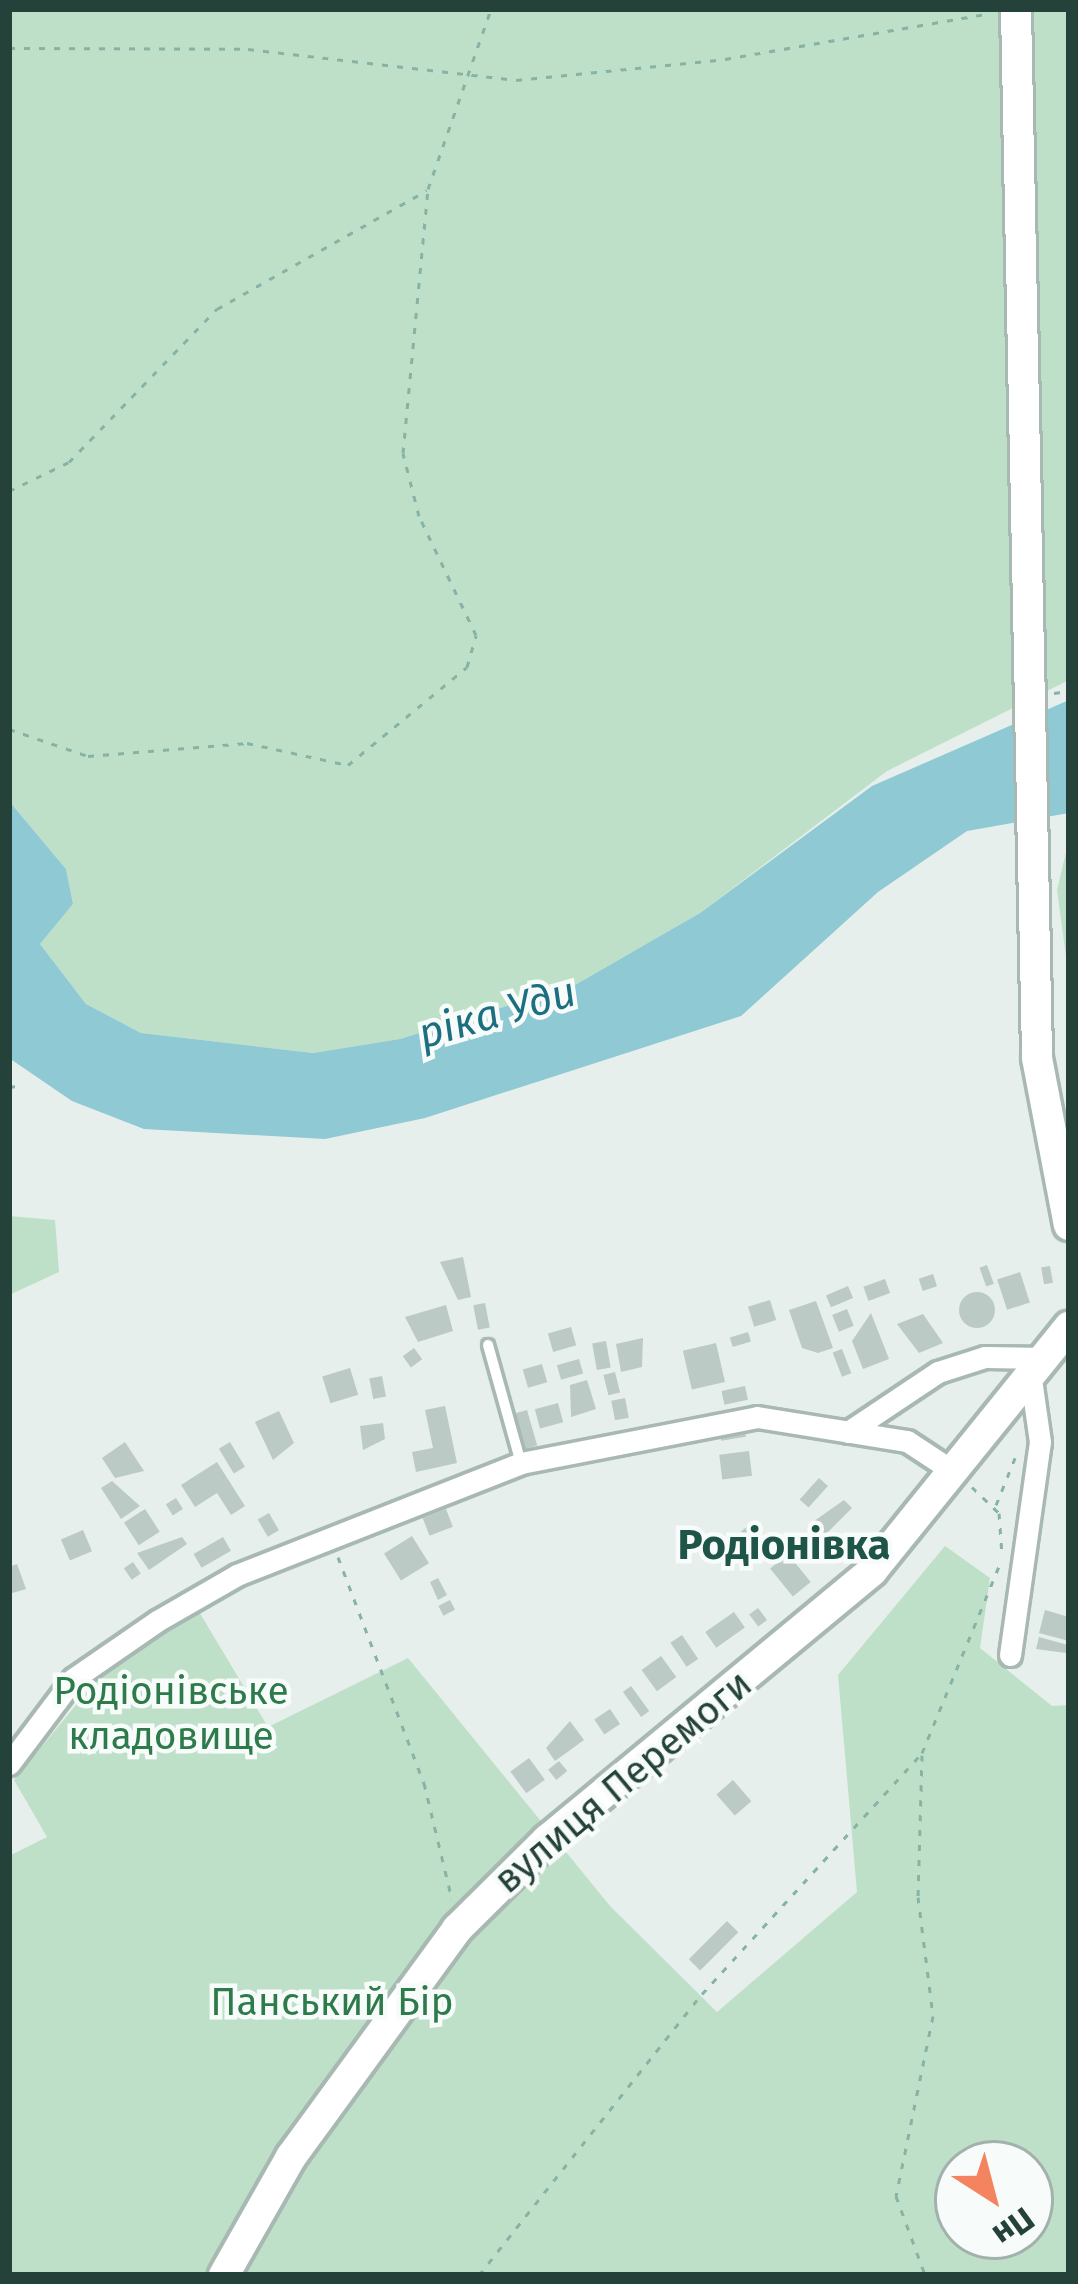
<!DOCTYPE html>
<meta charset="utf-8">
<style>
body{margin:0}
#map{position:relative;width:1078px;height:2284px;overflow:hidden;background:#e6efeb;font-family:"Fira Sans",sans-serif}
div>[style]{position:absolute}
.green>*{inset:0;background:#bfe0c8}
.water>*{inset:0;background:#8ec9d4}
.building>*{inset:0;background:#bbcac4;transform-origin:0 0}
.round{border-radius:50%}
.path>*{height:3px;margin-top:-1.5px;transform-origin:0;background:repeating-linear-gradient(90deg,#86b3a5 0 6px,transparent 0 15px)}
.roads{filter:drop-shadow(3px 0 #a8b8b2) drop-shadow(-3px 0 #a8b8b2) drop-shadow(0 3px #a8b8b2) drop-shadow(0 -3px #a8b8b2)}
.lane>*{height:10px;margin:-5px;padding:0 5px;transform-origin:5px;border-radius:5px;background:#fff}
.street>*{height:21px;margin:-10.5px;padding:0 10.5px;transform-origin:10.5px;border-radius:10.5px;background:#fff}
.secondary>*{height:30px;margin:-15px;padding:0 15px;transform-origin:15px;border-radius:15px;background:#fff}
span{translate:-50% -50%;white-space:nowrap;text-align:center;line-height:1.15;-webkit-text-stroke:9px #f7fbf9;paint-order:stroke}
.park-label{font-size:39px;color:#2d7a4b}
.street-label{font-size:39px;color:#24423a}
.water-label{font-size:42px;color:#1c6f80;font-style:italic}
.neighbourhood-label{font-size:42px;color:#1f5548;font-weight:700}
.frame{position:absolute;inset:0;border:12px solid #24423a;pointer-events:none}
.north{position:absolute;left:934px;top:2140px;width:120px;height:120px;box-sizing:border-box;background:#f7fbf9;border:3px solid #a3b1ad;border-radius:50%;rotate:144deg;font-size:33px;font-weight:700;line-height:48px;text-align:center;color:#24423a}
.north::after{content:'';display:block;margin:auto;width:42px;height:54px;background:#f4845f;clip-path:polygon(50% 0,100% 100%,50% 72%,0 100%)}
</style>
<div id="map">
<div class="green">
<div style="clip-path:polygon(9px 9px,1069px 9px,1069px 680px,887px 771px,700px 913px,575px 985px,400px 1039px,313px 1053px,141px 1033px,86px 1004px,40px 944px,73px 904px,66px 869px,9px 801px)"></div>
<div style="clip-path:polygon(1069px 840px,1069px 979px,1057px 890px)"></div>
<div style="clip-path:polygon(9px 1216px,55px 1220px,59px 1272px,9px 1295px)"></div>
<div style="clip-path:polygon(evenodd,945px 1546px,990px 1578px,980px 1648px,1052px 1706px,1069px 1705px,1069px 2275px,9px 2275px,9px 1856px,47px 1837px,14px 1780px,105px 1670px,198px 1610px,268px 1727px,408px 1658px,610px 1906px,717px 2012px,857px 1892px,838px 1675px,945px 1546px,958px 2164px,1030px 2164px,1030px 2236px,958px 2236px,958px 2164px)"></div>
</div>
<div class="water">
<div style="clip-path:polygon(1069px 700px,1069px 813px,967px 831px,878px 892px,741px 1016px,425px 1118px,325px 1139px,144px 1129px,72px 1101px,9px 1058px,9px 801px,66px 869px,73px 904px,40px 944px,86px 1004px,141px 1033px,313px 1053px,400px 1039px,575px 985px,700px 913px,872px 786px)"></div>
</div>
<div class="building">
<div style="clip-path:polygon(463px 1257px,471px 1297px,458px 1300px,440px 1262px)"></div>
<div style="left:987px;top:1265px;width:20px;height:8px;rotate:70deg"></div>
<div style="left:1050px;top:1266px;width:17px;height:9px;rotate:80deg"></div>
<div style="left:1020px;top:1272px;width:32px;height:24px;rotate:72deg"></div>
<div style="left:933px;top:1274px;width:13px;height:15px;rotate:72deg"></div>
<div style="left:885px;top:1279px;width:15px;height:23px;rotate:70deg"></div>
<div style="left:848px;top:1286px;width:13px;height:24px;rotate:67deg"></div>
<div class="round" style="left:959px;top:1292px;width:36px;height:36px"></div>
<div style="left:770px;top:1300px;width:21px;height:23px;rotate:73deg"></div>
<div style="clip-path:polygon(816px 1301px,833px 1348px,818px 1353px,802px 1348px,789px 1310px)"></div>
<div style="left:485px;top:1303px;width:25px;height:12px;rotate:79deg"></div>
<div style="clip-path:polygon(446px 1305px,453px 1331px,418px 1342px,405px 1317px)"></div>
<div style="left:847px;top:1309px;width:18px;height:16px;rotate:68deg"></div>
<div style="clip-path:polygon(871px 1313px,889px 1359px,863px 1369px,852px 1341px)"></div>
<div style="clip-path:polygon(923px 1314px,943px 1343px,919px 1353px,897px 1324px)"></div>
<div style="left:571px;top:1327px;width:19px;height:24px;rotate:74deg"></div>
<div style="left:748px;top:1332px;width:10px;height:19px;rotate:73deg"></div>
<div style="clip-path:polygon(643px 1338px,642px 1367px,621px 1372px,616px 1344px)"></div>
<div style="left:606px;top:1341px;width:27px;height:14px;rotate:80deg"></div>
<div style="left:716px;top:1343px;width:40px;height:34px;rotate:77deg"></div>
<div style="left:414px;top:1348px;width:14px;height:14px;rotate:54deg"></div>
<div style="left:842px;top:1349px;width:26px;height:10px;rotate:69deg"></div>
<div style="left:579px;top:1359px;width:15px;height:23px;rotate:74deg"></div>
<div style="left:542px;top:1364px;width:19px;height:20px;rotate:74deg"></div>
<div style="left:350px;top:1368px;width:28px;height:29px;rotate:73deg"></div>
<div style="left:615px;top:1372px;width:21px;height:12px;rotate:76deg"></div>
<div style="left:382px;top:1376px;width:21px;height:13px;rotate:79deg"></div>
<div style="clip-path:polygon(587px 1380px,596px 1409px,571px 1417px,570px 1385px)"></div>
<div style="left:745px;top:1386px;width:14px;height:24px;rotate:78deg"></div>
<div style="left:625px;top:1398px;width:20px;height:14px;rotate:79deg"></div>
<div style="left:558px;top:1403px;width:20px;height:24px;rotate:75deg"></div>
<div style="clip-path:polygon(445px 1406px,457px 1463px,416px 1472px,412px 1452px,433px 1448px,425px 1410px)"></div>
<div style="left:527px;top:1410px;width:37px;height:14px;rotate:74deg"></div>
<div style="clip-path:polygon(279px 1411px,294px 1443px,273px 1460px,255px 1422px)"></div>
<div style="clip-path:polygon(383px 1423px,385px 1439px,363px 1450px,360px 1426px)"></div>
<div style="left:744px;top:1425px;width:12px;height:25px;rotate:81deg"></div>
<div style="clip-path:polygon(125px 1442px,144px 1471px,115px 1478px,102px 1458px)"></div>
<div style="left:230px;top:1442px;width:29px;height:13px;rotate:59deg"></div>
<div style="left:749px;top:1451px;width:25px;height:30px;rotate:83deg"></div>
<div style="clip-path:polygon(217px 1462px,245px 1506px,231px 1515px,217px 1493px,195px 1507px,181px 1485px)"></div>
<div style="left:819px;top:1478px;width:12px;height:29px;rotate:42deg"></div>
<div style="clip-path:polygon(112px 1481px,140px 1506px,121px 1519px,101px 1488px)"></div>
<div style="left:176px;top:1498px;width:13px;height:12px;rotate:58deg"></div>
<div style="clip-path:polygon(844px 1500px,852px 1508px,823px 1537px,810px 1524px)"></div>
<div style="left:145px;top:1509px;width:27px;height:25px;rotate:57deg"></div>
<div style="left:446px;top:1509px;width:19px;height:25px;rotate:69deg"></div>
<div style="left:269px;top:1513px;width:20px;height:13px;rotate:60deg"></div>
<div style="left:752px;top:1523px;width:11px;height:14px;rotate:52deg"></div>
<div style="left:83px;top:1530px;width:23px;height:24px;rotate:67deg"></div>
<div style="left:412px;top:1536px;width:32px;height:33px;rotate:58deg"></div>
<div style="clip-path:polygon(182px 1537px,187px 1544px,149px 1570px,137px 1553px)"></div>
<div style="left:223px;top:1537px;width:16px;height:34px;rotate:60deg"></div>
<div style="left:766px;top:1540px;width:13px;height:14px;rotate:51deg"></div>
<div style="left:788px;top:1554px;width:36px;height:23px;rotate:51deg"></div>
<div style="left:133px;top:1562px;width:14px;height:11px;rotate:56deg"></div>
<div style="clip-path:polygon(17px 1564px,26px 1589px,9px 1594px,9px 1567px)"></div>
<div style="clip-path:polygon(438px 1578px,447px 1595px,438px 1600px,430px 1582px)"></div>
<div style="left:450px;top:1600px;width:11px;height:13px;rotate:63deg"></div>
<div style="left:758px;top:1608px;width:15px;height:11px;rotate:53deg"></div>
<div style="clip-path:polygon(1045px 1610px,1069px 1617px,1069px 1641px,1039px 1633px)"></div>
<div style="left:734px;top:1612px;width:19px;height:35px;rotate:55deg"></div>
<div style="left:682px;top:1635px;width:29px;height:14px;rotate:56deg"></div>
<div style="clip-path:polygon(1039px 1637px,1068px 1645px,1066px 1653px,1036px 1649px)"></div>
<div style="left:661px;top:1656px;width:26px;height:24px;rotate:54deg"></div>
<div style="left:631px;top:1686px;width:31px;height:10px;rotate:54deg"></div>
<div style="left:610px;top:1709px;width:18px;height:19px;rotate:56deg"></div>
<div style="clip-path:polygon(570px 1721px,584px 1740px,555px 1761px,546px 1748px)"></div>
<div style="left:529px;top:1758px;width:27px;height:23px;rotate:54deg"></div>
<div style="left:559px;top:1761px;width:13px;height:14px;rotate:51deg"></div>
<div style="left:733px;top:1780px;width:28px;height:22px;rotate:49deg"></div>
<div style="left:727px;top:1921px;width:16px;height:54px;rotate:45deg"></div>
</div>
<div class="path">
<div style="left:9px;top:48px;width:239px;rotate:0.2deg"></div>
<div style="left:248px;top:49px;width:270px;rotate:6.6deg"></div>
<div style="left:516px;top:80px;width:210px;rotate:-5.7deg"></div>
<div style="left:725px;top:59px;width:269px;rotate:-9.8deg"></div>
<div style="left:9px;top:491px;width:67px;rotate:-25.8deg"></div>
<div style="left:69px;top:462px;width:213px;rotate:-46deg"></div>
<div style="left:217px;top:309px;width:241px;rotate:-29.5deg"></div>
<div style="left:1054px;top:693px;width:15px;rotate:-8deg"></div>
<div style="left:9px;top:729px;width:83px;rotate:18.9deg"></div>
<div style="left:88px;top:756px;width:160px;rotate:-4.7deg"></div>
<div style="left:247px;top:743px;width:103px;rotate:12.3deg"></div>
<div style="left:348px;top:765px;width:154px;rotate:-39.5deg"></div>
<div style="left:467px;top:667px;width:33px;rotate:-74deg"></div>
<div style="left:476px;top:635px;width:132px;rotate:-115.6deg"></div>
<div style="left:419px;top:516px;width:65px;rotate:-104.3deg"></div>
<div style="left:403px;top:453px;width:265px;rotate:-84.6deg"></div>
<div style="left:428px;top:189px;width:191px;rotate:-70.7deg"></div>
<div style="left:9px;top:1087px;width:8px;rotate:-7deg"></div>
<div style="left:972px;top:1487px;width:37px;rotate:44deg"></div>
<div style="left:999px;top:1513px;width:42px;rotate:85.9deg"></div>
<div style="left:996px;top:1505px;width:51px;rotate:-68deg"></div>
<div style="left:338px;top:1557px;width:242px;rotate:69.2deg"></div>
<div style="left:424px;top:1783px;width:120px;rotate:76.5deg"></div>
<div style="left:922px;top:1755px;width:142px;rotate:91.6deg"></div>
<div style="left:918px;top:1897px;width:120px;rotate:82.8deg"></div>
<div style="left:933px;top:2016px;width:184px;rotate:101.6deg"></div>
<div style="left:896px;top:2196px;width:84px;rotate:69.8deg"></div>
<div style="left:479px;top:2275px;width:359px;rotate:-51.6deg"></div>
<div style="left:702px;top:1994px;width:326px;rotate:-47.6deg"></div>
<div style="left:922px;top:1753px;width:204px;rotate:-67.6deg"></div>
</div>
<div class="roads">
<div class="lane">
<div style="left:488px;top:1345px;width:123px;rotate:74.4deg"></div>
</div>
<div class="street">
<div style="left:848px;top:1432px;width:108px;rotate:-33.7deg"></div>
<div style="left:938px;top:1372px;width:49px;rotate:-17.7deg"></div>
<div style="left:985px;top:1357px;width:61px;rotate:0.9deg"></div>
<div style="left:1010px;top:1655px;width:215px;rotate:-82deg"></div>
<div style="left:1040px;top:1442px;width:64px;rotate:-98.1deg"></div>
<div style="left:9px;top:1764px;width:106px;rotate:-53deg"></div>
<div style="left:73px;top:1679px;width:102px;rotate:-34.6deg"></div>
<div style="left:157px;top:1621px;width:92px;rotate:-29.9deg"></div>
<div style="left:237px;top:1575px;width:305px;rotate:-21.5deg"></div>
<div style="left:521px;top:1463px;width:240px;rotate:-11deg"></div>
<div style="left:757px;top:1417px;width:152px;rotate:9.1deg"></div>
<div style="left:907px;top:1441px;width:56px;rotate:33.4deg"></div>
</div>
<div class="secondary">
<div style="left:1016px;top:9px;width:1049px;rotate:88.85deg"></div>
<div style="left:1037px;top:1058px;width:170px;rotate:79.2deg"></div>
<div style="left:224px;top:2275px;width:136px;rotate:-60.4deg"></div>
<div style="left:291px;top:2157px;width:282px;rotate:-53.9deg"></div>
<div style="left:457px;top:1929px;width:127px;rotate:-44.7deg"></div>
<div style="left:547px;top:1840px;width:422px;rotate:-39.6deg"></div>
<div style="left:872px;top:1571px;width:314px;rotate:-51.1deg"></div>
</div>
</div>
<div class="park-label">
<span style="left:171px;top:1714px">Родіонівське<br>кладовище</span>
<span style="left:332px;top:2002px">Панський Бір</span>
</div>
<div class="street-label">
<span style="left:623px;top:1782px;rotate:-40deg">вулиця Перемоги</span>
</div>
<div class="water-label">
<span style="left:497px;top:1013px;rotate:-16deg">ріка Уди</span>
</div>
<div class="neighbourhood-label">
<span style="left:784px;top:1545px">Родіонівка</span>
</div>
<div class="frame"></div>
<div class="north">Пн</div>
</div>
